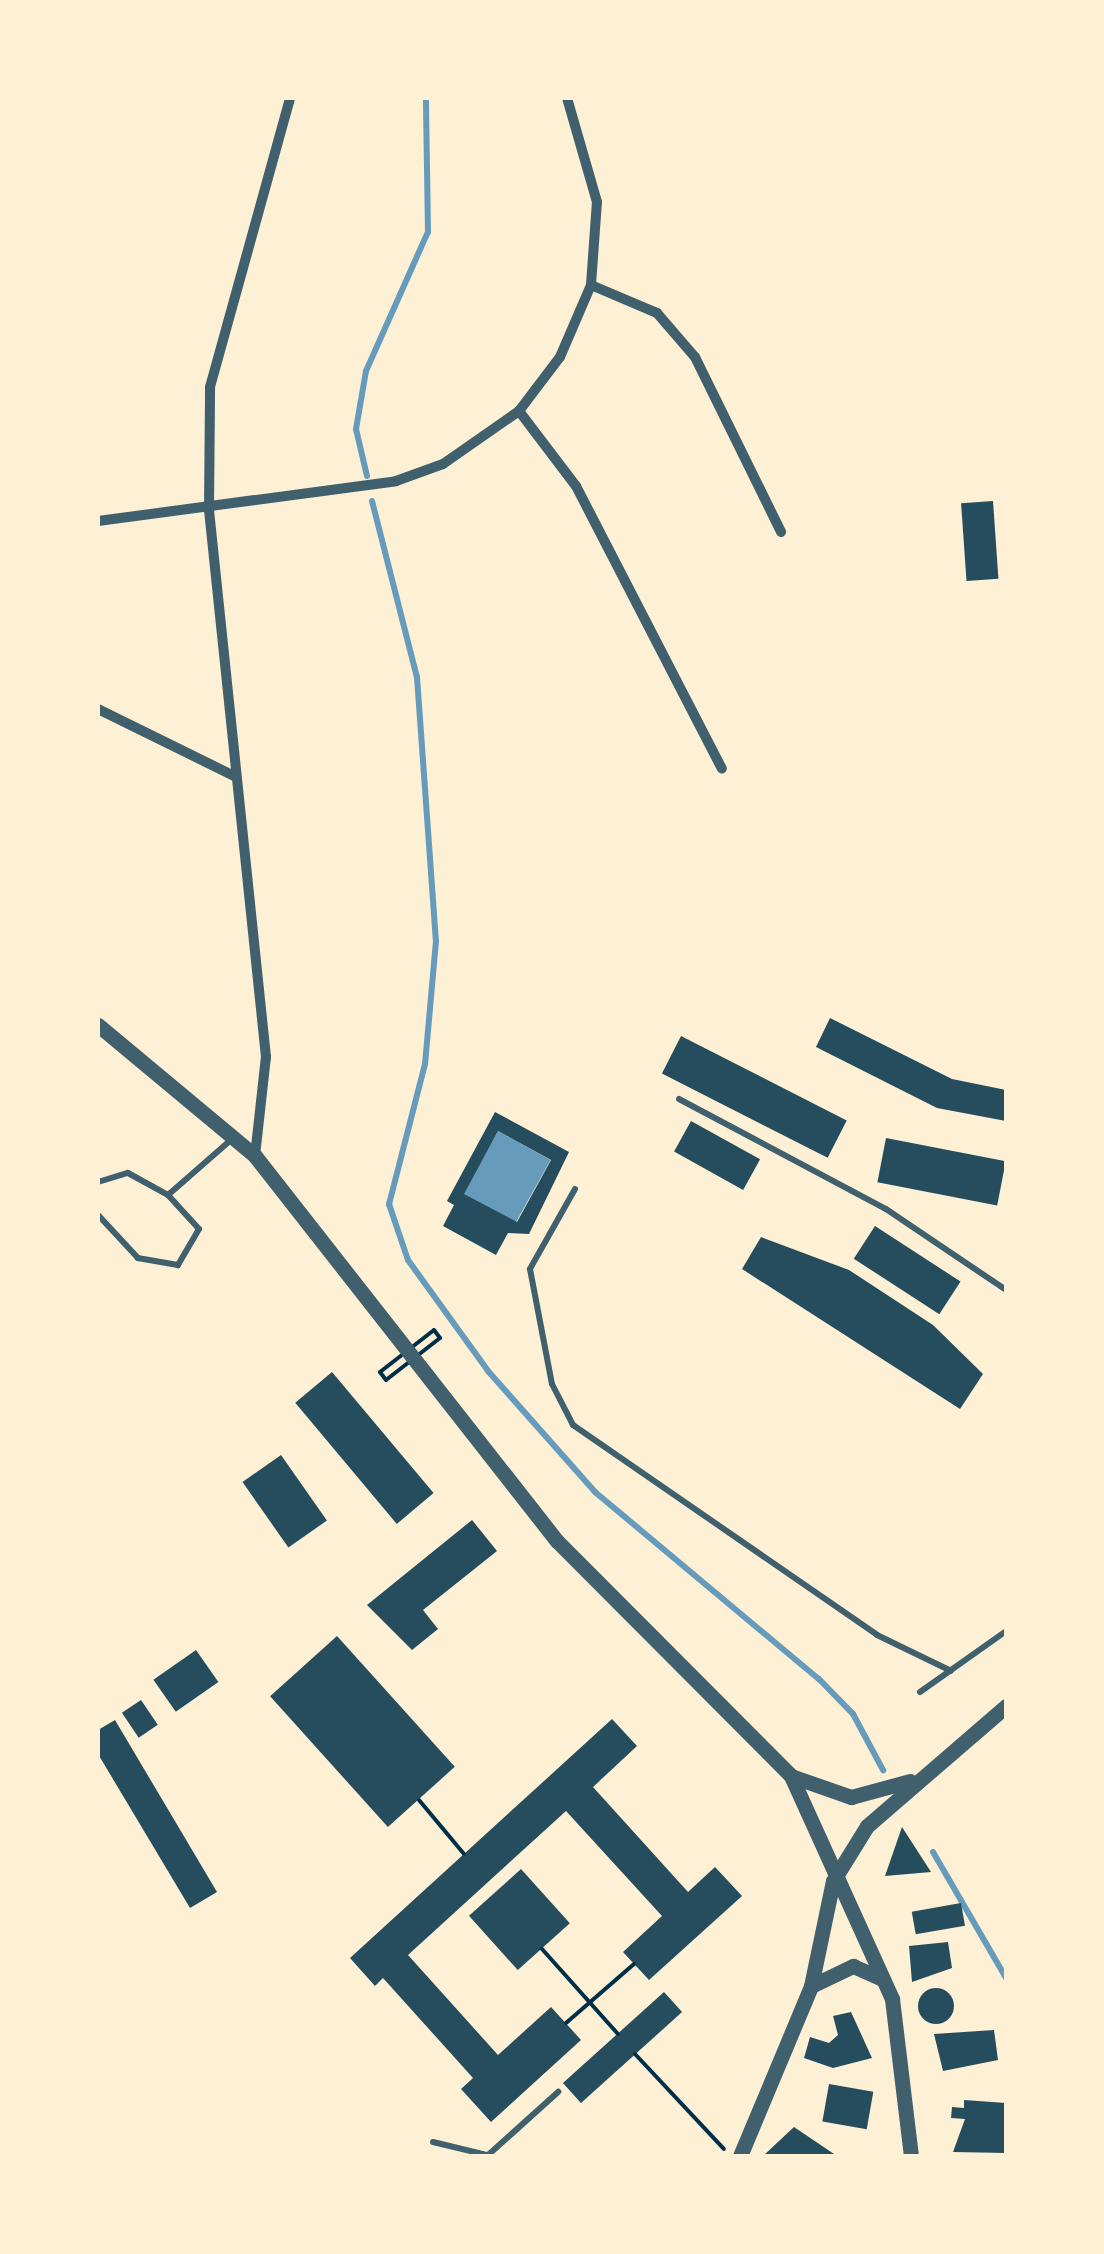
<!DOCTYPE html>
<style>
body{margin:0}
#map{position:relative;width:1104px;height:2254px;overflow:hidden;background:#fdf0d5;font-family:"Asap Condensed",sans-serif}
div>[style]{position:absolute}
.water>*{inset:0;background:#669bbc;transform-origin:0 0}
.stream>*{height:6px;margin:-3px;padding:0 3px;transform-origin:3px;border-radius:3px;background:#669bbc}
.building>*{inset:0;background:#264d5e;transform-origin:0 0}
.round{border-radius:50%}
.path>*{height:4px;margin:-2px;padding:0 2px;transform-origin:2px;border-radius:2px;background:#003049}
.service>*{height:6px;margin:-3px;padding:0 3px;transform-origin:3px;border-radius:3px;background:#3f606c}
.minor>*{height:10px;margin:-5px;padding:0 5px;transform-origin:5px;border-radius:5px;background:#3f606c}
.tertiary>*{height:15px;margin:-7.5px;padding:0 7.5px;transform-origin:7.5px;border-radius:7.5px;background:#3f606c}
span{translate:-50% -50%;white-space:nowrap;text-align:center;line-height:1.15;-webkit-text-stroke:10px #fdf0d5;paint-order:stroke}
.frame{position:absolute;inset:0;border:100px solid #fdf0d5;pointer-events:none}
</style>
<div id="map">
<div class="water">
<div style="left:498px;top:1131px;width:60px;height:72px;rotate:29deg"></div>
</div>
<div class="stream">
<div style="left:367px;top:476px;width:48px;rotate:-103.2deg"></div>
<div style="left:356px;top:429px;width:59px;rotate:-80.2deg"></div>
<div style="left:366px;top:371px;width:152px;rotate:-66deg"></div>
<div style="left:428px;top:232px;width:134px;rotate:-90.9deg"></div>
<div style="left:372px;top:501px;width:182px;rotate:75.7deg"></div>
<div style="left:417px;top:677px;width:265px;rotate:85.9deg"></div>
<div style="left:436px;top:941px;width:123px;rotate:95.1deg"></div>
<div style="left:425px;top:1064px;width:145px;rotate:104.4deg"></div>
<div style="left:389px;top:1204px;width:59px;rotate:71.3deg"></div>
<div style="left:408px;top:1260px;width:137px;rotate:54.2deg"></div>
<div style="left:488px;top:1371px;width:162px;rotate:48.5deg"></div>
<div style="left:595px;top:1492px;width:292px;rotate:39.9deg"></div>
<div style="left:819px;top:1679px;width:49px;rotate:45.8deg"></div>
<div style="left:853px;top:1714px;width:64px;rotate:61.8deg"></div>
<div style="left:933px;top:1852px;width:146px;rotate:59.9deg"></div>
</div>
<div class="building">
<div style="left:993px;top:501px;width:78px;height:32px;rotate:86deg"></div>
<div style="clip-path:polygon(830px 1018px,952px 1079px,1006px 1090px,1006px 1121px,937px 1108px,816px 1047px)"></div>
<div style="left:681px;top:1036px;width:186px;height:42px;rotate:27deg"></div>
<div style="clip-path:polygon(evenodd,495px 1112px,569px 1152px,529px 1234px,508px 1233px,496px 1255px,443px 1226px,454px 1205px,447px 1201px,495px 1112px,498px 1131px,551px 1160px,517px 1222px,464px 1194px,498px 1131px)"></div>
<div style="left:691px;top:1121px;width:79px;height:35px;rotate:29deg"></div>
<div style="left:886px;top:1138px;width:122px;height:45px;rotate:11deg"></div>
<div style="left:875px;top:1226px;width:102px;height:39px;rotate:33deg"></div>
<div style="clip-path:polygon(761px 1237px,849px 1270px,933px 1325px,983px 1374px,960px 1409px,742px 1269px)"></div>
<div style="left:332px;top:1372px;width:158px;height:48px;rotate:50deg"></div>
<div style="left:281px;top:1455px;width:80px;height:47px;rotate:55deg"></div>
<div style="clip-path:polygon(472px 1520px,497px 1551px,423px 1610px,438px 1629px,412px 1650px,367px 1605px)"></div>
<div style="left:337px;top:1636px;width:176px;height:90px;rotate:48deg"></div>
<div style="left:196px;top:1650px;width:39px;height:52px;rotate:55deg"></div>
<div style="left:141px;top:1700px;width:30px;height:23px;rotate:56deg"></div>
<div style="clip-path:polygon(612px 1719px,637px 1746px,593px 1787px,688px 1892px,715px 1867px,742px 1896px,649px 1980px,623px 1952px,662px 1916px,566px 1811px,408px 1955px,498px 2055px,551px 2007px,581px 2040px,491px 2122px,461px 2089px,473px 2078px,383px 1978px,375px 1986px,350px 1958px)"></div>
<div style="clip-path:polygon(115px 1720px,217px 1892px,190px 1908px,98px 1754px,98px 1730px)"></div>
<div style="clip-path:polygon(902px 1827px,931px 1872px,885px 1876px)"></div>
<div style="left:521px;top:1869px;width:73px;height:70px;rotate:48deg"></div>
<div style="left:961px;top:1903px;width:23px;height:50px;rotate:80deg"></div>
<div style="clip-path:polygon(948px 1942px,952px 1968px,912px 1982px,909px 1946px)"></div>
<div class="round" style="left:918px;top:1988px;width:36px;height:36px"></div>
<div style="left:664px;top:1992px;width:27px;height:136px;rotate:48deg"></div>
<div style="clip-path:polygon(851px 2012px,872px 2058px,833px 2068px,804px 2058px,810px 2037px,829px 2043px,838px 2035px,833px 2016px)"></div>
<div style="clip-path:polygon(994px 2030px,998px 2060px,943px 2071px,934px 2034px)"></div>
<div style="left:829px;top:2084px;width:45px;height:38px;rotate:10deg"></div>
<div style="clip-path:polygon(964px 2100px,1006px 2103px,1006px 2153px,953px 2152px,965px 2119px,951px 2118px,952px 2107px,964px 2108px)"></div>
<div style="clip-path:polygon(794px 2127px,837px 2156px,763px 2156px)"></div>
</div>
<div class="path">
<div style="left:434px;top:1330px;width:10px;rotate:53deg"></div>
<div style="left:440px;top:1338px;width:68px;rotate:142.1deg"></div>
<div style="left:386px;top:1380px;width:10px;rotate:-127deg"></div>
<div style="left:380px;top:1372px;width:68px;rotate:-37.9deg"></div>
<div style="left:419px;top:1800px;width:70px;rotate:50.2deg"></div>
<div style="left:542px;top:1949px;width:114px;rotate:48.2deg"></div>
<div style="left:566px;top:2023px;width:90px;rotate:-40.9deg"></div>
<div style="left:635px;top:2054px;width:130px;rotate:46.9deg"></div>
</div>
<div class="service">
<div style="left:679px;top:1099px;width:234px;rotate:28deg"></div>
<div style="left:886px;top:1209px;width:145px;rotate:34deg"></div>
<div style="left:98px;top:1182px;width:31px;rotate:-17deg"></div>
<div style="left:128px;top:1173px;width:46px;rotate:28.8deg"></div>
<div style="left:168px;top:1195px;width:46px;rotate:47.6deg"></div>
<div style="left:199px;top:1229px;width:42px;rotate:120.3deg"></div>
<div style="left:178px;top:1265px;width:41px;rotate:-170.1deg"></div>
<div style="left:138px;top:1258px;width:59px;rotate:-132.9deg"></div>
<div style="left:575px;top:1189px;width:92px;rotate:119.4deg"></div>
<div style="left:530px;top:1269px;width:117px;rotate:79.2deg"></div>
<div style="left:552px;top:1384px;width:46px;rotate:62.9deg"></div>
<div style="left:573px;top:1425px;width:369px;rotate:34.6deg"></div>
<div style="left:877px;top:1635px;width:82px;rotate:25.9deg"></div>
<div style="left:168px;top:1195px;width:85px;rotate:-41.2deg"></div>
<div style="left:920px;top:1692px;width:105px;rotate:-35.3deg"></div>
<div style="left:433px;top:2142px;width:56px;rotate:13.5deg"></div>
<div style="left:487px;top:2156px;width:96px;rotate:-42deg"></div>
</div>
<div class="minor">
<div style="left:591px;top:285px;width:72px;rotate:23deg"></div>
<div style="left:657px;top:313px;width:58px;rotate:49.2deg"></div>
<div style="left:695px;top:357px;width:195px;rotate:63.8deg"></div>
<div style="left:519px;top:411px;width:94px;rotate:52.8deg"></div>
<div style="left:576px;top:486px;width:318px;rotate:62.7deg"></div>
<div style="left:98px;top:521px;width:301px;rotate:-7.6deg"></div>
<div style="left:396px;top:481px;width:50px;rotate:-19.9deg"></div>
<div style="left:443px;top:464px;width:93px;rotate:-34.9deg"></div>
<div style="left:519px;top:411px;width:68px;rotate:-52.8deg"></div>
<div style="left:560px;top:357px;width:78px;rotate:-66.7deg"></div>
<div style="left:591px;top:285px;width:83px;rotate:-85.9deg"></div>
<div style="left:597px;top:202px;width:108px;rotate:-106.1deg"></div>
<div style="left:98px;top:709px;width:154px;rotate:26.2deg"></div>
<div style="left:255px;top:1156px;width:100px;rotate:-83.7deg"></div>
<div style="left:266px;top:1057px;width:550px;rotate:-95.95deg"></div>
<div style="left:209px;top:510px;width:123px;rotate:-89.5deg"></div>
<div style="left:210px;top:387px;width:300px;rotate:-74.5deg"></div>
</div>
<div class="tertiary">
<div style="left:98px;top:1025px;width:204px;rotate:39.8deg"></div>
<div style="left:255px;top:1156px;width:489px;rotate:51.9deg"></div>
<div style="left:557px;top:1541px;width:332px;rotate:45.1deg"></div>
<div style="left:791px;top:1776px;width:245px;rotate:65.6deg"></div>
<div style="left:892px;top:1999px;width:158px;rotate:83.1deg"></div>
<div style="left:791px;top:1776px;width:64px;rotate:19.3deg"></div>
<div style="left:851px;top:1797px;width:61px;rotate:-15.2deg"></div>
<div style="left:811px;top:1986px;width:47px;rotate:-25.5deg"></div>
<div style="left:853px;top:1966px;width:30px;rotate:24deg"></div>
<div style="left:740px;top:2156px;width:184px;rotate:-67.3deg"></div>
<div style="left:811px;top:1986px;width:107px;rotate:-78.2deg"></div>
<div style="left:833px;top:1881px;width:65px;rotate:-58.3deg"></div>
<div style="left:867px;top:1826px;width:184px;rotate:-40.8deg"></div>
</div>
<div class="frame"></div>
</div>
